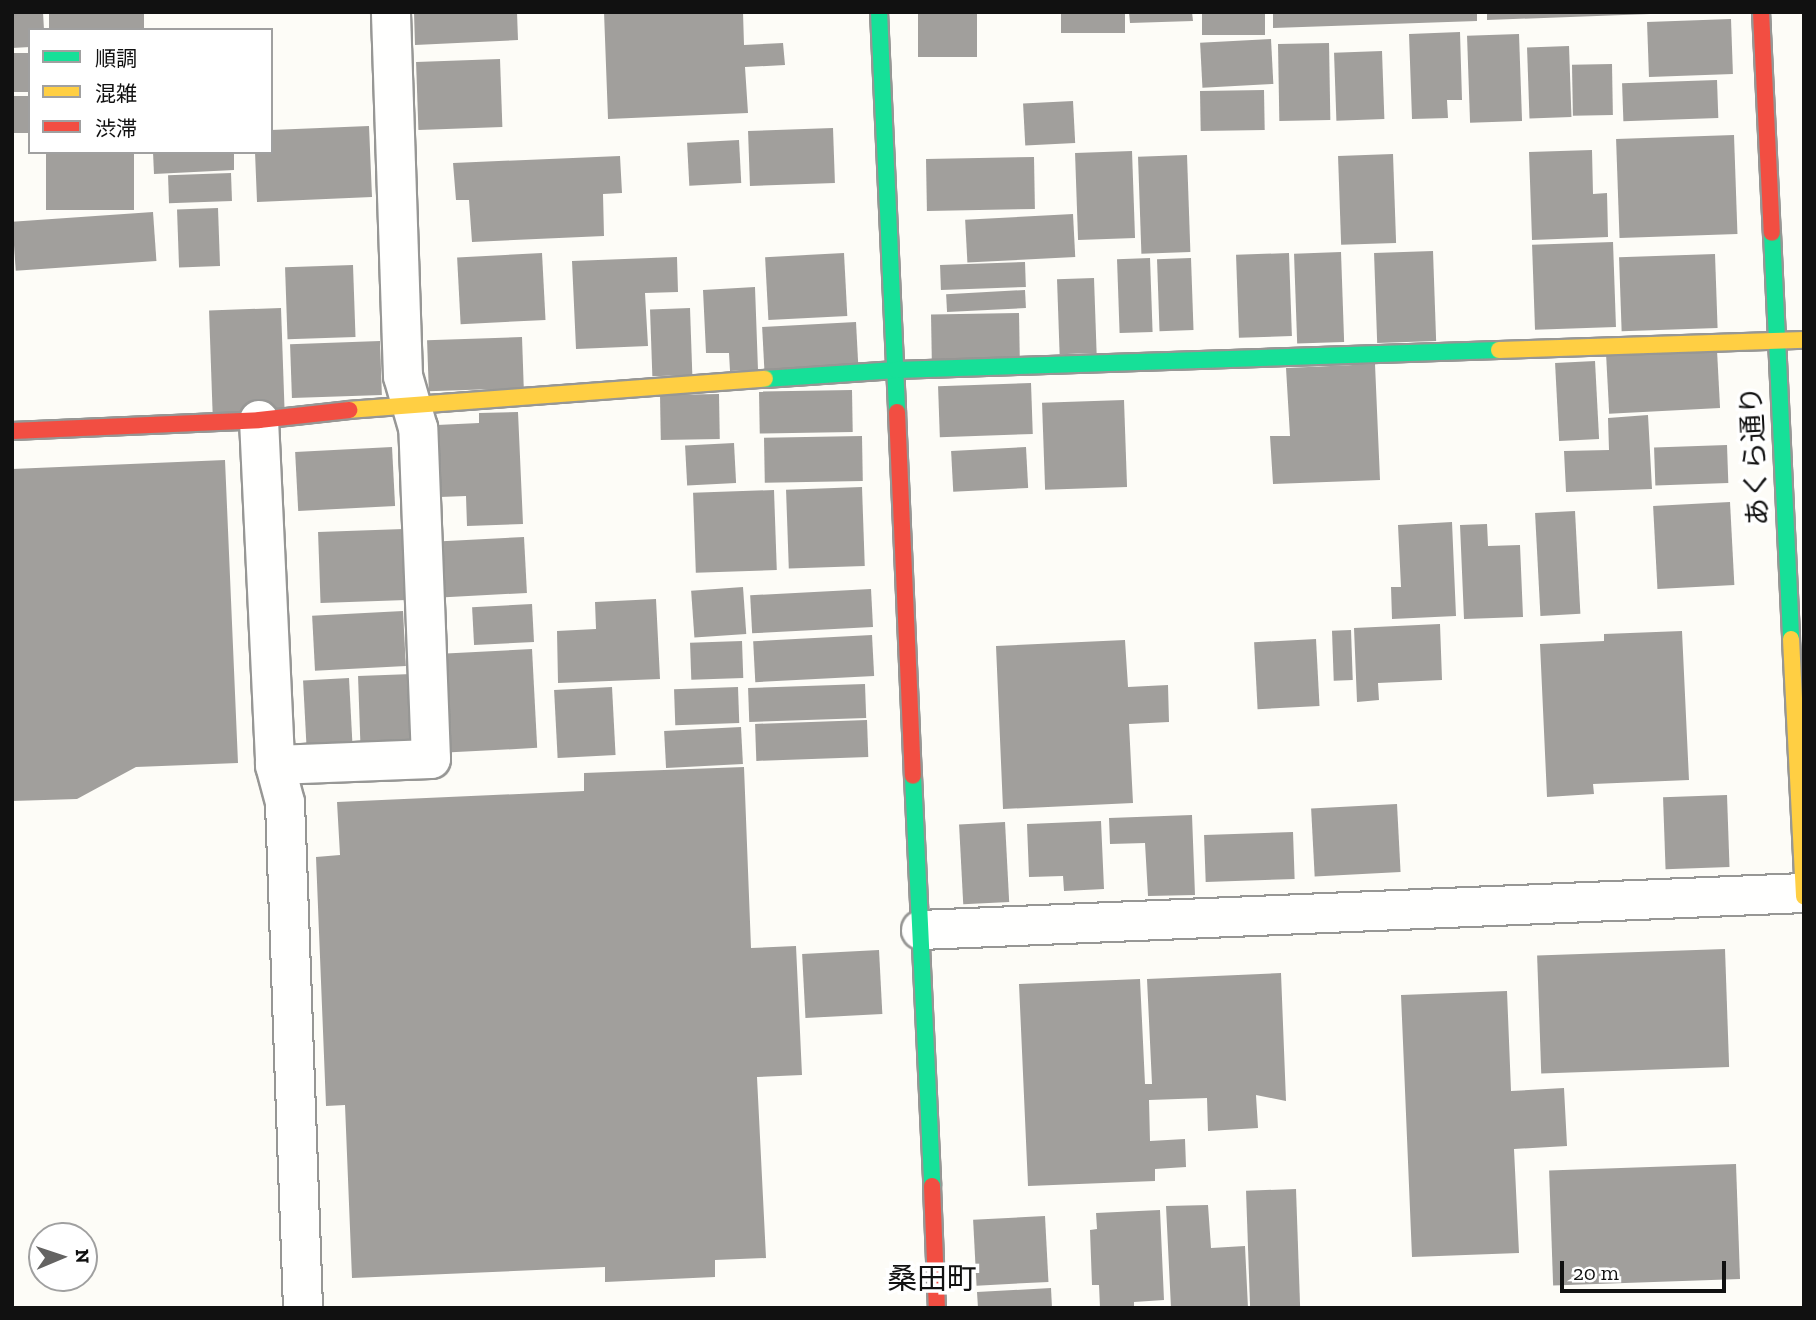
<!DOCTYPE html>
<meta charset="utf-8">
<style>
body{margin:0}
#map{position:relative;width:1816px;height:1320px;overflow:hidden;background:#fdfcf7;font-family:"Zilla Slab","Noto Sans JP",serif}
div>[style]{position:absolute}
.building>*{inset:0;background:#a19f9c;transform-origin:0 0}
.roads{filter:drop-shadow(2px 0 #979795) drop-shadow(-2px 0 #979795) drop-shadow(0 2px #979795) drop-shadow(0 -2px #979795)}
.street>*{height:38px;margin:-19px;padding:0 19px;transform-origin:19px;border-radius:19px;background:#fffffe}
.fast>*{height:16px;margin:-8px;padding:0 8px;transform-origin:8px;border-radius:8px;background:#16e098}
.slow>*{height:16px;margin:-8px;padding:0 8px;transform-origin:8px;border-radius:8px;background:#ffcf43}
.jam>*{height:16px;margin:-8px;padding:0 8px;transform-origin:8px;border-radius:8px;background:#f24e42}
span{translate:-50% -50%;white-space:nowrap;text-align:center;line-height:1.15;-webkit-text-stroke:7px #fff;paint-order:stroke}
.street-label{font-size:28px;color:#111}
.neighbourhood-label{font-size:30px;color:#111}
.frame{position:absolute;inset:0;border:14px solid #111;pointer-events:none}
.legend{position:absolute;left:28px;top:28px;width:245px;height:126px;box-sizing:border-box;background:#fff;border:2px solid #a0a0a0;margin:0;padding:9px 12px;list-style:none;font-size:21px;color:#111}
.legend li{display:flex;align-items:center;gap:14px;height:35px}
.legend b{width:35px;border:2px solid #a0a0a0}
.north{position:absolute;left:28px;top:1222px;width:70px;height:70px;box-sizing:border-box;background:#fff;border:2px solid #a0a0a0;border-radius:50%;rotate:88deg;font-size:19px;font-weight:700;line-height:28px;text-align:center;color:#111}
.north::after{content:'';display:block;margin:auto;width:24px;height:32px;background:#646362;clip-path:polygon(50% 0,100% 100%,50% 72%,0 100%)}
.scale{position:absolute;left:1560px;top:1261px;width:166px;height:32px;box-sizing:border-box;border:4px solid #111;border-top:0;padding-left:9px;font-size:21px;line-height:24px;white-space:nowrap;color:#111;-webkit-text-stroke:5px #fff;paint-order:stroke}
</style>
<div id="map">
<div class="building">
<div style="clip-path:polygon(12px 12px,43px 12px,44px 30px,30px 30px,30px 47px,12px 48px)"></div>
<div style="left:49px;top:12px;width:95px;height:18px"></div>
<div style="clip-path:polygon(414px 12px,517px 12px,518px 40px,415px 45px)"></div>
<div style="clip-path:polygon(604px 12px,743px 12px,744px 45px,783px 43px,785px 65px,745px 67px,748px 113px,608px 119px)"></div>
<div style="left:918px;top:12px;width:59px;height:45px"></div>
<div style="left:1061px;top:12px;width:64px;height:21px"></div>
<div style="clip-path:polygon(1129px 12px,1192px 12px,1193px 21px,1130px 23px)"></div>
<div style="left:1202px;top:12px;width:63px;height:23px"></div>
<div style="clip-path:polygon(1273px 12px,1477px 12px,1477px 21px,1273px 28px)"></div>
<div style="clip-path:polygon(1487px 12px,1650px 12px,1650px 14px,1487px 20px)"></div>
<div style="left:1731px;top:19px;width:55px;height:84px;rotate:88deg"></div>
<div style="clip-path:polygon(1460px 32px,1462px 100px,1447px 100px,1448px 118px,1412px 119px,1409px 34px)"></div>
<div style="left:1519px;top:34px;width:87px;height:52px;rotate:88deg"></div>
<div style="left:1271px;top:39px;width:45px;height:71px;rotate:87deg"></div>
<div style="left:1329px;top:43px;width:77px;height:51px;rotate:89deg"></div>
<div style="left:1569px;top:46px;width:71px;height:42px;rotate:88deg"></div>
<div style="left:1382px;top:51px;width:68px;height:48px;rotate:88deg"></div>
<div style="left:30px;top:53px;width:39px;height:18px;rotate:90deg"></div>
<div style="left:500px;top:59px;width:68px;height:84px;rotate:88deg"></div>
<div style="left:1612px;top:64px;width:51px;height:40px;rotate:89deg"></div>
<div style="left:1717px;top:80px;width:38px;height:95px;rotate:88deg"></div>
<div style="left:1264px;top:90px;width:40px;height:64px;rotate:89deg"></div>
<div style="left:30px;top:96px;width:37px;height:18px;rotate:90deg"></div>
<div style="left:1073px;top:101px;width:42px;height:50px;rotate:87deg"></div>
<div style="clip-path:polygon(369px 126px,372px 197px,257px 202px,255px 152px,271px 152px,271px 130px)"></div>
<div style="left:833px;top:128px;width:55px;height:85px;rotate:88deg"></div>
<div style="left:1734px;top:135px;width:99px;height:118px;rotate:88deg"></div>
<div style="left:739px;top:140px;width:43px;height:52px;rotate:87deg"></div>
<div style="clip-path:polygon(1592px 150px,1593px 194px,1607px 193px,1608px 237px,1532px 240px,1529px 152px)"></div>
<div style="left:1132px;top:151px;width:87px;height:57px;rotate:88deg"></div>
<div style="left:46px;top:152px;width:88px;height:58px"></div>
<div style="clip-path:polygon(153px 152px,234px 152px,234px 170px,154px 174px)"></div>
<div style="left:1393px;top:154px;width:89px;height:55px;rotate:88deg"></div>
<div style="left:1187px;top:155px;width:97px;height:49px;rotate:88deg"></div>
<div style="clip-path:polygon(620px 156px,622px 193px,603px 194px,604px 236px,472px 242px,469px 200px,456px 200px,453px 163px)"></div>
<div style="left:1034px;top:157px;width:52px;height:108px;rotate:89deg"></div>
<div style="left:231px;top:173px;width:28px;height:63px;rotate:88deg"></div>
<div style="left:218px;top:208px;width:58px;height:41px;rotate:88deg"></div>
<div style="left:153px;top:212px;width:49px;height:141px;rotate:86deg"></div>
<div style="left:1073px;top:214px;width:43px;height:108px;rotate:87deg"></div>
<div style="left:1613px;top:242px;width:85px;height:81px;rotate:88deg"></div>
<div style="left:1433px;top:251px;width:90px;height:59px;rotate:88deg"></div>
<div style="left:1341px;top:252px;width:90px;height:47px;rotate:88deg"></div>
<div style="left:542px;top:253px;width:67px;height:85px;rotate:87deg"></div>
<div style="left:844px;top:253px;width:63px;height:79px;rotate:87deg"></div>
<div style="left:1289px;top:253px;width:83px;height:53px;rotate:88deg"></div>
<div style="left:1715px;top:254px;width:74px;height:96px;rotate:88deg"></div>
<div style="clip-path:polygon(677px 257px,678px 292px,645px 293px,648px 346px,576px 349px,572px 261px)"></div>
<div style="left:1150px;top:258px;width:74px;height:33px;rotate:88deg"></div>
<div style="left:1191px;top:258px;width:72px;height:34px;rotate:88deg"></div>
<div style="left:1025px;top:262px;width:25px;height:85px;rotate:88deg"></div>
<div style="left:353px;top:265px;width:72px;height:68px;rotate:88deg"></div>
<div style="left:1094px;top:278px;width:75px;height:37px;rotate:88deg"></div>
<div style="clip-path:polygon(755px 287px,758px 370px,730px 371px,729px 353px,706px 353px,703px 290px)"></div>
<div style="left:1025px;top:290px;width:18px;height:79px;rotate:87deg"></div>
<div style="left:281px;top:308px;width:103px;height:72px;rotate:88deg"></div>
<div style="left:690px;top:308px;width:67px;height:40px;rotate:88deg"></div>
<div style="left:1019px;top:313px;width:47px;height:88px;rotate:89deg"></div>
<div style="left:856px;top:322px;width:44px;height:94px;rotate:87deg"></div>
<div style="left:522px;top:337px;width:51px;height:95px;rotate:88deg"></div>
<div style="left:380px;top:341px;width:54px;height:90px;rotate:88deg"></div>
<div style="left:1717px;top:350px;width:58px;height:111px;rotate:87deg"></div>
<div style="left:1595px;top:361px;width:78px;height:40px;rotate:87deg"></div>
<div style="clip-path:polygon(1375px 364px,1380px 480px,1273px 484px,1270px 436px,1290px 436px,1286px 368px)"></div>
<div style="left:1031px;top:383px;width:51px;height:93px;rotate:88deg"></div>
<div style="left:852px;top:390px;width:42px;height:93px;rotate:89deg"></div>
<div style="left:719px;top:394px;width:45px;height:59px;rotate:89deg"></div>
<div style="left:1124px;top:400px;width:87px;height:82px;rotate:88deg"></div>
<div style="clip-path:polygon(518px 412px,523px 524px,467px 526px,466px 496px,440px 497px,437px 425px,479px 423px,479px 413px)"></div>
<div style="clip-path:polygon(1648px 415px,1652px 489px,1566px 492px,1564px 451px,1609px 450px,1608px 418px)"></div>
<div style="left:862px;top:436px;width:45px;height:98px;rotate:89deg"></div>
<div style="left:734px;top:443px;width:40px;height:49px;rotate:87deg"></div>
<div style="left:1727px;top:445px;width:38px;height:73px;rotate:88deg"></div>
<div style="left:392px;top:447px;width:59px;height:97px;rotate:87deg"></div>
<div style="left:1026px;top:447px;width:41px;height:75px;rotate:87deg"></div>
<div style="clip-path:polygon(225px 460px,238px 763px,136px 767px,77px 799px,12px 801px,12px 469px)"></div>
<div style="left:862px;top:487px;width:79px;height:76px;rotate:88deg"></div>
<div style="left:774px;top:490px;width:80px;height:81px;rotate:88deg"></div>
<div style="left:1730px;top:502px;width:83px;height:77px;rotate:87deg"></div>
<div style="left:1575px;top:511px;width:103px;height:40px;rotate:87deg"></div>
<div style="clip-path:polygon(1452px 522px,1456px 616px,1392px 619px,1391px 587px,1401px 587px,1398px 525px)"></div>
<div style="clip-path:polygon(1487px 524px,1488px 546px,1520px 545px,1523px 617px,1464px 619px,1460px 525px)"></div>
<div style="left:404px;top:529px;width:71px;height:86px;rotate:88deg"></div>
<div style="left:524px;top:537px;width:56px;height:82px;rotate:87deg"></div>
<div style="left:743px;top:587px;width:47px;height:52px;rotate:86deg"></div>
<div style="left:871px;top:589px;width:38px;height:121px;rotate:87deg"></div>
<div style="clip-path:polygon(656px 599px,660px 679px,558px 683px,557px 631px,596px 629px,595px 602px)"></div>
<div style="left:532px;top:604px;width:38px;height:60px;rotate:87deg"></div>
<div style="left:403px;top:611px;width:55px;height:91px;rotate:87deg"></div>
<div style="clip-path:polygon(1440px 624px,1442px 680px,1378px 683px,1379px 700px,1357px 702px,1354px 628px)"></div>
<div style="left:1351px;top:630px;width:50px;height:19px;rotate:88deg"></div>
<div style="clip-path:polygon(1682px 631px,1689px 780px,1593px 784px,1594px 794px,1547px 797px,1540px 644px,1604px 641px,1604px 634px)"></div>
<div style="left:872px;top:635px;width:41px;height:119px;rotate:87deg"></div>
<div style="left:1316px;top:639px;width:67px;height:62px;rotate:87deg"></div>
<div style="clip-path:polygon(1125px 640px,1128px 687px,1168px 685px,1169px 722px,1129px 724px,1133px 803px,1003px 809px,996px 646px)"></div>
<div style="left:742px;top:641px;width:37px;height:52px;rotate:88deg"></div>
<div style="left:532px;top:649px;width:99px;height:86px;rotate:87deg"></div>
<div style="left:412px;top:674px;width:74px;height:54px;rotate:88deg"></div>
<div style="left:349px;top:678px;width:74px;height:46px;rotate:87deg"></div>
<div style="left:865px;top:684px;width:34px;height:117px;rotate:88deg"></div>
<div style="left:612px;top:687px;width:68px;height:58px;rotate:87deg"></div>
<div style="left:738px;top:687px;width:36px;height:64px;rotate:88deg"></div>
<div style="left:867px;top:720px;width:37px;height:112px;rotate:88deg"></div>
<div style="left:741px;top:727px;width:37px;height:77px;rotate:87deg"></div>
<div style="clip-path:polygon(744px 767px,751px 948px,796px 946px,802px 1075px,757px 1077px,766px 1258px,715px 1260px,715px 1277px,605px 1282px,605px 1267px,352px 1278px,345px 1105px,326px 1106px,316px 857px,340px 855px,337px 802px,584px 791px,584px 773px)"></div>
<div style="left:1727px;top:795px;width:72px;height:64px;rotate:88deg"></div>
<div style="left:1397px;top:804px;width:68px;height:86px;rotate:87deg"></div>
<div style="clip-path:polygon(1192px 815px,1195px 895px,1148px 896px,1145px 843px,1110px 844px,1109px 818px)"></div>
<div style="clip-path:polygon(1101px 821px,1104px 889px,1064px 891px,1063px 876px,1029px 877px,1027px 824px)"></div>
<div style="left:1005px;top:822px;width:80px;height:46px;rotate:87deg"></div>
<div style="left:1293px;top:832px;width:47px;height:89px;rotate:88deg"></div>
<div style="left:1725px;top:949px;width:118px;height:188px;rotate:88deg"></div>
<div style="left:879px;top:950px;width:64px;height:77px;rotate:87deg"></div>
<div style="clip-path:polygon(1281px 973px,1286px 1101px,1256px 1095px,1258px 1128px,1208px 1131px,1207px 1098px,1149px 1100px,1150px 1141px,1185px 1139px,1186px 1167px,1155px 1169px,1155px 1181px,1028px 1186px,1019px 984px,1140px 979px,1145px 1084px,1152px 1084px,1147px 979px)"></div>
<div style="clip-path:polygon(1507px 991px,1511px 1091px,1564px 1088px,1567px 1146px,1514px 1149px,1519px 1253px,1412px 1257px,1401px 995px)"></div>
<div style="left:1736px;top:1164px;width:115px;height:187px;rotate:88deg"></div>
<div style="left:1296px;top:1189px;width:117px;height:50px;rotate:88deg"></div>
<div style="clip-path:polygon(1208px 1205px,1211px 1248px,1245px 1246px,1248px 1308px,1171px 1308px,1166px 1206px)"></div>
<div style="clip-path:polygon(1160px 1210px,1164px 1300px,1134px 1302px,1134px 1308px,1100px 1308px,1099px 1285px,1092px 1285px,1090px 1230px,1097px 1229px,1096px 1213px)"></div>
<div style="left:1045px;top:1216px;width:66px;height:72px;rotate:87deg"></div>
<div style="clip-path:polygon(1051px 1288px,1052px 1308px,978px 1308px,977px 1292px)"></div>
</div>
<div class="roads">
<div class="street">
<div style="left:259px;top:420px;width:345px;rotate:87.3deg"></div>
<div style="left:275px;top:765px;width:39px;rotate:75deg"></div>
<div style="left:285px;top:803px;width:505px;rotate:87.96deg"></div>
<div style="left:275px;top:765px;width:156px;rotate:-2.2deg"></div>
<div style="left:431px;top:759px;width:331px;rotate:-92.2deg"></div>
<div style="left:418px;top:428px;width:54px;rotate:-106.1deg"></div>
<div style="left:403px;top:376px;width:364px;rotate:-91.9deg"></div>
<div style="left:921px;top:930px;width:884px;rotate:-2.4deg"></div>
</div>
<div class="fast">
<div style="left:879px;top:12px;width:400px;rotate:87.4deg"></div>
<div style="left:1772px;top:233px;width:406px;rotate:87.3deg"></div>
<div style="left:765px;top:379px;width:131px;rotate:-3.9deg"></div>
<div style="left:896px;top:370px;width:603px;rotate:-1.9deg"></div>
<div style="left:913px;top:776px;width:410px;rotate:87.3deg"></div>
</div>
<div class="slow">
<div style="left:1499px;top:350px;width:305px;rotate:-1.9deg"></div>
<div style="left:349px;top:410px;width:417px;rotate:-4.3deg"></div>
<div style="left:1791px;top:639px;width:258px;rotate:87.1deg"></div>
</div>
<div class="jam">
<div style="left:1761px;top:12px;width:221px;rotate:87.2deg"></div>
<div style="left:897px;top:412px;width:364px;rotate:87.5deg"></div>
<div style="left:12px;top:431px;width:247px;rotate:-2.5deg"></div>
<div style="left:259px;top:420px;width:91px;rotate:-6.3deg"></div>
<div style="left:932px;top:1186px;width:122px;rotate:87.7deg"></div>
</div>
</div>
<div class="street-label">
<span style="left:1755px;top:456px;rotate:-93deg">あくら通り</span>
</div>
<div class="neighbourhood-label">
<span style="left:932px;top:1279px">桑田町</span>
</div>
<div class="frame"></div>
<ul class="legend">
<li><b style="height:9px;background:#16e098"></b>順調</li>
<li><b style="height:9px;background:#ffcf43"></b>混雑</li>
<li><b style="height:9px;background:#f24e42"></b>渋滞</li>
</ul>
<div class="north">N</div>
<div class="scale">20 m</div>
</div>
